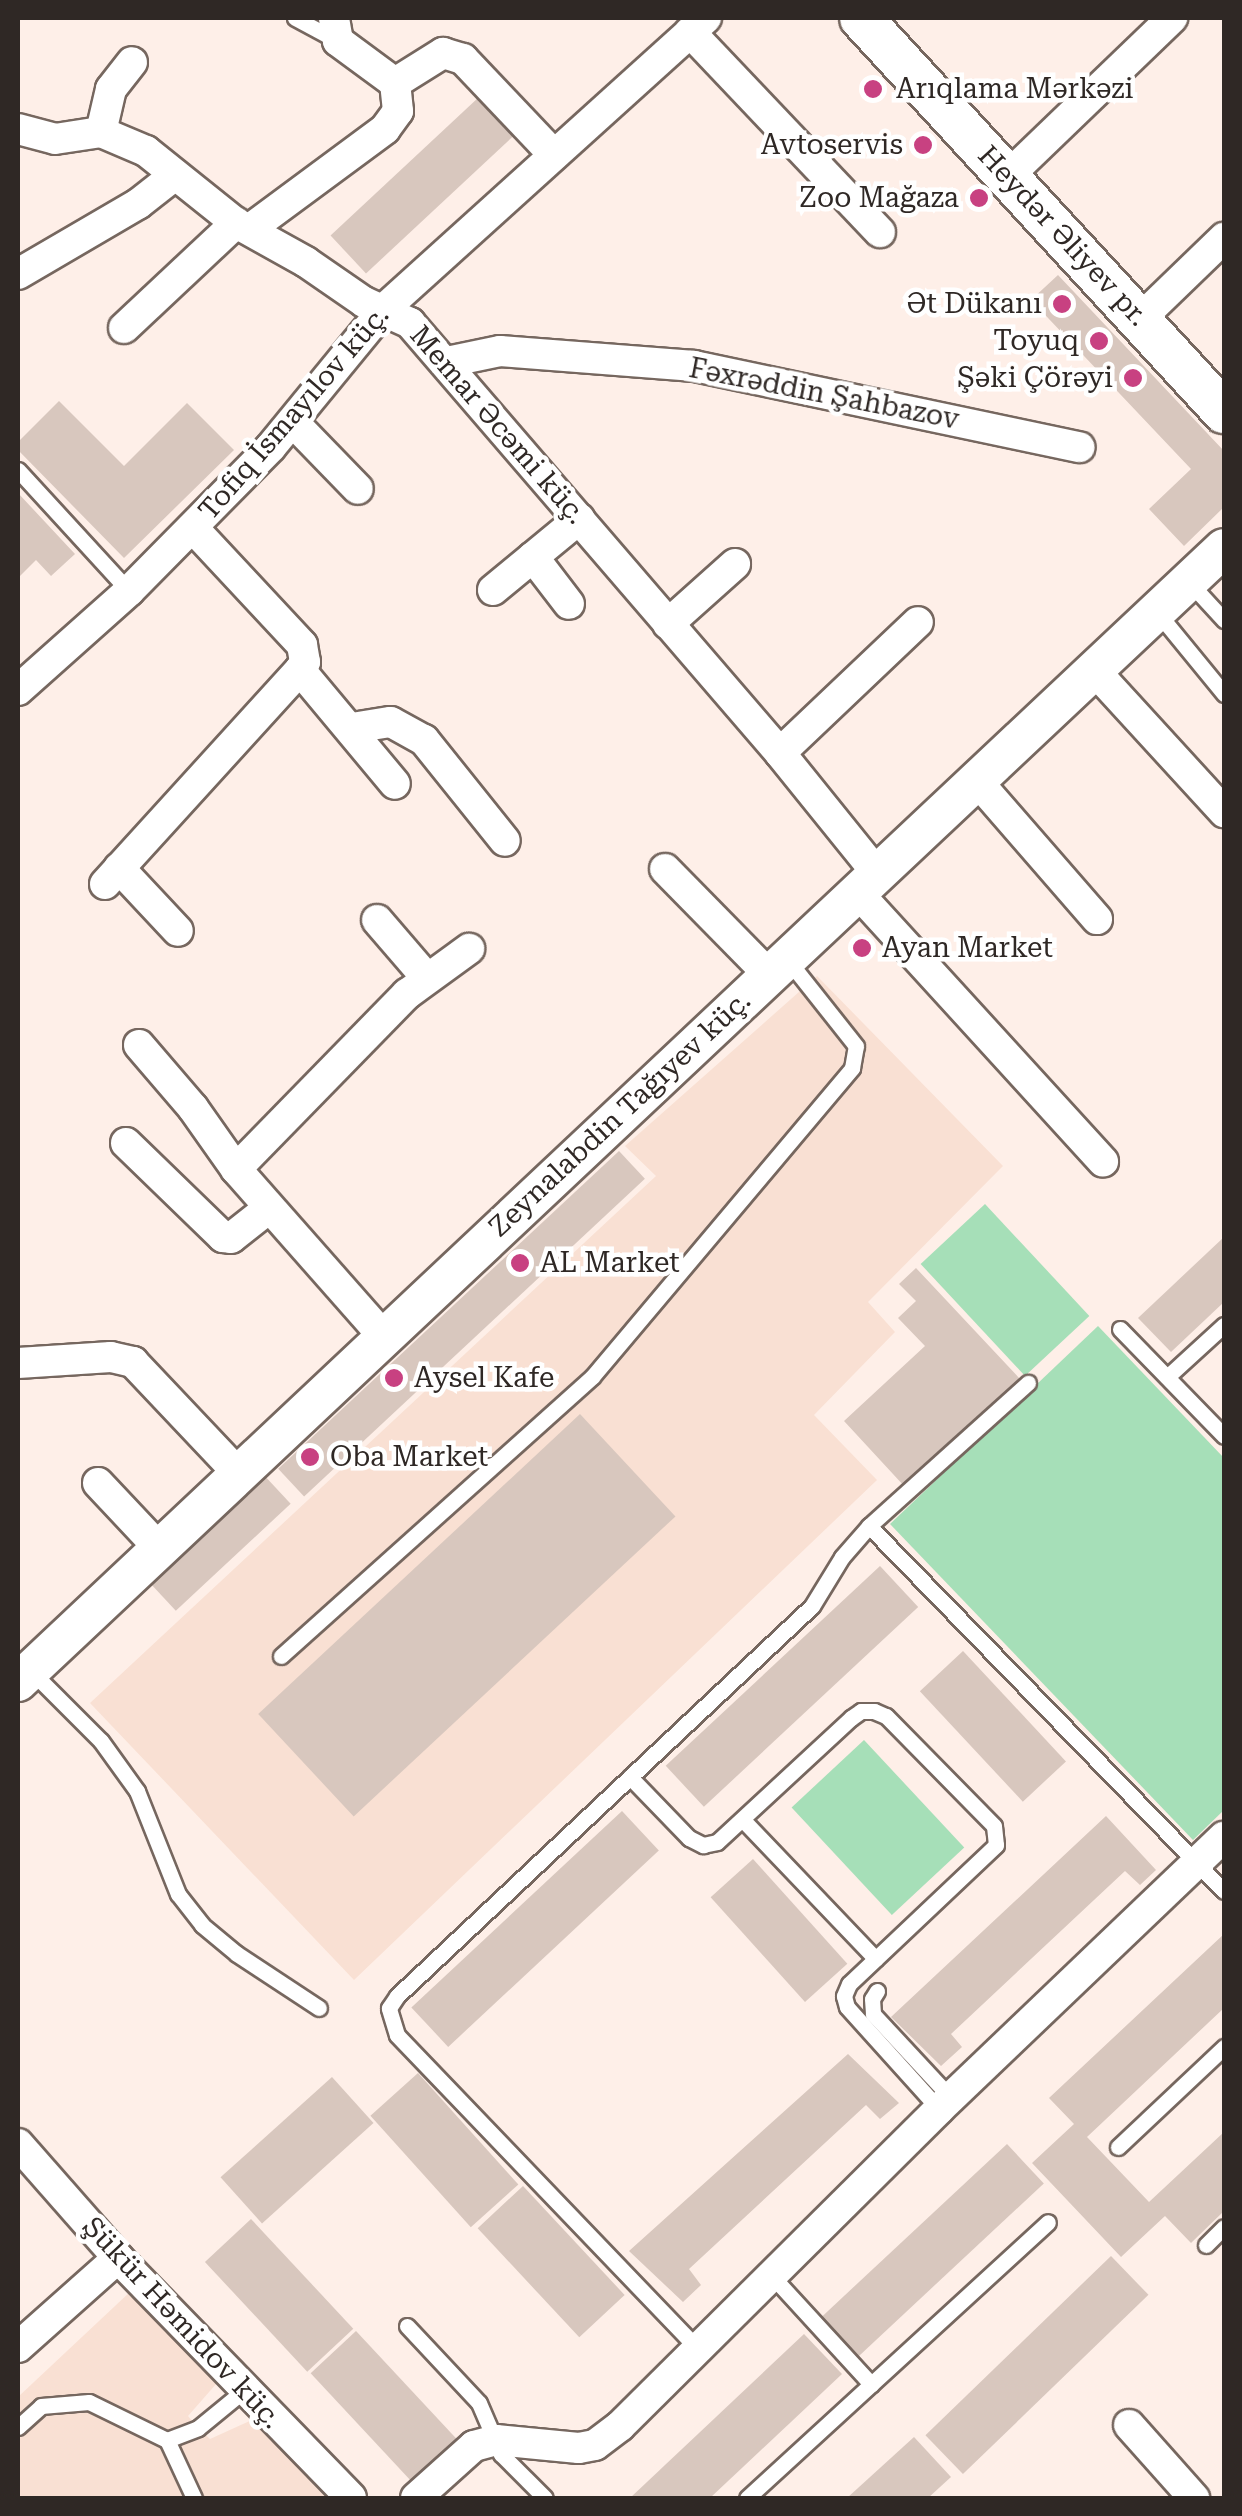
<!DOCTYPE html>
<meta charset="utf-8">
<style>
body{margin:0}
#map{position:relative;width:1242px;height:2516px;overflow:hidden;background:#feefe8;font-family:"Roboto Serif",serif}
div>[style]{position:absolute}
.built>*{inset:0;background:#f9e0d3}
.green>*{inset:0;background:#a6dfb8;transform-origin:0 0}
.building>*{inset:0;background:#d8c7be;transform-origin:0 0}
.roads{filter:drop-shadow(2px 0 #76675f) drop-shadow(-2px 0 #76675f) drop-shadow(0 2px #76675f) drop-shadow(0 -2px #76675f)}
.service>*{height:15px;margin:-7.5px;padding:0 7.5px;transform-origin:7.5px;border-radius:7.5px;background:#fff}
.minor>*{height:30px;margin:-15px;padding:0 15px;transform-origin:15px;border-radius:15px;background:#fff}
.tertiary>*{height:38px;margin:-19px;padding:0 19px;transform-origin:19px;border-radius:19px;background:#fff}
.secondary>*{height:42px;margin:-21px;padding:0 21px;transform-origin:21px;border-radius:21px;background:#fff}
.dots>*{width:28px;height:28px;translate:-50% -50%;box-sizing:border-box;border:5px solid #fff;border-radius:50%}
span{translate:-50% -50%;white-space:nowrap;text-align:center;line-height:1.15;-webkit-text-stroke:9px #fff;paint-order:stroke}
.poi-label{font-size:28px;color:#2f2825}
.left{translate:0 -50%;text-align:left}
.right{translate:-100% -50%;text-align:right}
.street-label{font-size:28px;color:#2f2825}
.frame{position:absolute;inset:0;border:20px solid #2f2825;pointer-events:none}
</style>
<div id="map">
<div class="built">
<div style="clip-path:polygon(817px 976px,1003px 1166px,868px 1302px,895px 1332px,814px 1415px,877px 1480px,354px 1980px,90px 1703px,656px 1176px,625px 1146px)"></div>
<div style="clip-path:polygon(131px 2291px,217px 2383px,188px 2416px,198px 2428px,210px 2439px,254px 2419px,329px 2498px,18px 2498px,18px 2397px)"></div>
</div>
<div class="green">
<div style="left:985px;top:1204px;width:153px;height:88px;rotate:47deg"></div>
<div style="clip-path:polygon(1098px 1326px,1224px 1458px,1224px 1810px,1193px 1840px,890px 1524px)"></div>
<div style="left:864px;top:1740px;width:147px;height:99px;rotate:47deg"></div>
</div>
<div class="building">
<div style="left:479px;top:97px;width:52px;height:203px;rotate:47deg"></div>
<div style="clip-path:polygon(1058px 275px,1224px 451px,1224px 507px,1184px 546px,1149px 509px,1191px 469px,1031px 300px)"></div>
<div style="clip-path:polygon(59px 401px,124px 466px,187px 403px,234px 450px,124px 558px,18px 450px,18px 442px)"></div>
<div style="clip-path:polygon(18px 493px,75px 554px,51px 576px,36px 560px,18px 578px)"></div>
<div style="left:619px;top:1151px;width:38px;height:466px;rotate:47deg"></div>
<div style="clip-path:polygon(1224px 1237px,1224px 1302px,1171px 1352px,1138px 1318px)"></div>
<div style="clip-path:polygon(916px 1268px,1020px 1379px,905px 1487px,844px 1421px,925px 1346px,898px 1318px,916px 1301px,899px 1284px)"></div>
<div style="left:580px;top:1414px;width:140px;height:440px;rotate:47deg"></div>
<div style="left:262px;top:1473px;width:42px;height:157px;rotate:47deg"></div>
<div style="left:880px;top:1566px;width:56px;height:293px;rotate:47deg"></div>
<div style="left:963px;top:1651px;width:151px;height:59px;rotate:47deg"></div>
<div style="left:622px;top:1811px;width:54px;height:288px;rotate:47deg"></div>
<div style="clip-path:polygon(1106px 1816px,1156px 1870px,1140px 1885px,1125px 1871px,951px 2034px,962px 2047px,941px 2066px,891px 2017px)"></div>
<div style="left:753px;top:1859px;width:141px;height:57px;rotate:48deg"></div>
<div style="clip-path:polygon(1224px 1934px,1224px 2008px,1087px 2137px,1149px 2202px,1224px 2132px,1224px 2211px,1191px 2243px,1165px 2216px,1121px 2257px,1032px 2163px,1074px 2124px,1049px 2098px)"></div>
<div style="clip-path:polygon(848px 2054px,899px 2103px,880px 2119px,866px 2105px,689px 2269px,701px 2285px,683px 2302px,629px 2251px)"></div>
<div style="left:418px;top:2073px;width:150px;height:64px;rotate:48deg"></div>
<div style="left:332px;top:2077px;width:62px;height:150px;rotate:48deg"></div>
<div style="left:1007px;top:2144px;width:54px;height:259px;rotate:47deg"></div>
<div style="left:523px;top:2186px;width:149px;height:62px;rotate:47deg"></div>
<div style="left:251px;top:2219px;width:150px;height:63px;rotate:47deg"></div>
<div style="left:1111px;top:2256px;width:54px;height:258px;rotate:46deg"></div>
<div style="left:356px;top:2331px;width:150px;height:62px;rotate:47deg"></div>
<div style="clip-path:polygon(804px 2334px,842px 2374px,710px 2498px,630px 2498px)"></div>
<div style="clip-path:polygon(914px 2437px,951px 2477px,928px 2498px,847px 2498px)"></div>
</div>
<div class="roads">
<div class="service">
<div style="left:295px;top:18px;width:49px;rotate:28.1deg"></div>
<div style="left:18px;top:470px;width:164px;rotate:47.5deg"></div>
<div style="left:1189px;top:582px;width:52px;rotate:47.4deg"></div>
<div style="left:1157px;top:612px;width:106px;rotate:50.7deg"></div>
<div style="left:1120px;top:1329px;width:149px;rotate:45.8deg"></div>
<div style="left:1167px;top:1377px;width:77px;rotate:-42.4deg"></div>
<div style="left:869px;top:1526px;width:509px;rotate:45.8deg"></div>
<div style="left:281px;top:1656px;width:418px;rotate:-41.9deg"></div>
<div style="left:592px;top:1377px;width:404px;rotate:-49.9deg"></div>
<div style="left:852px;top:1068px;width:22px;rotate:-80deg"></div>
<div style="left:856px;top:1046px;width:111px;rotate:-128.4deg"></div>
<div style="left:30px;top:1670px;width:100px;rotate:45deg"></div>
<div style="left:101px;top:1741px;width:62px;rotate:54.2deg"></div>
<div style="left:137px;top:1791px;width:111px;rotate:68.3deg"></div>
<div style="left:178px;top:1894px;width:39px;rotate:52deg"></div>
<div style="left:202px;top:1925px;width:45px;rotate:39.6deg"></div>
<div style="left:237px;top:1954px;width:98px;rotate:33.4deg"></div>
<div style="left:630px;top:1777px;width:85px;rotate:46deg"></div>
<div style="left:689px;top:1838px;width:16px;rotate:27deg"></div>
<div style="left:703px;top:1845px;width:14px;rotate:-12deg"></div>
<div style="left:717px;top:1842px;width:183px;rotate:-42.8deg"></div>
<div style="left:851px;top:1718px;width:12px;rotate:-35deg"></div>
<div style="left:861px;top:1711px;width:13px"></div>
<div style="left:874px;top:1711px;width:13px;rotate:23deg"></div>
<div style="left:886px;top:1716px;width:154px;rotate:45.5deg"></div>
<div style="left:994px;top:1826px;width:19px;rotate:84deg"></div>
<div style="left:996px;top:1845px;width:202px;rotate:136.6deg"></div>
<div style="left:849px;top:1984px;width:13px;rotate:113deg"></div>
<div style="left:844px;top:1996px;width:11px;rotate:75deg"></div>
<div style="left:847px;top:2007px;width:137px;rotate:48deg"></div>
<div style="left:743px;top:1820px;width:192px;rotate:46.3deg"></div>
<div style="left:877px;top:1991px;width:9px;rotate:122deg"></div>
<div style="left:872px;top:1999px;width:15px;rotate:86deg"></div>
<div style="left:873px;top:2014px;width:115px;rotate:47.1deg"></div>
<div style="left:1118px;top:2147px;width:146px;rotate:-43.3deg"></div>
<div style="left:1206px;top:2245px;width:25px;rotate:-45deg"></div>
<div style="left:772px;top:2276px;width:147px;rotate:47.5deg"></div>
<div style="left:407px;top:2326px;width:105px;rotate:46.9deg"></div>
<div style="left:479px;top:2403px;width:56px;rotate:66.7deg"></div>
<div style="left:501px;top:2454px;width:62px;rotate:45deg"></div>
<div style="left:698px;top:2349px;width:435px;rotate:-133.8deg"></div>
<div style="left:397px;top:2035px;width:28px;rotate:-107deg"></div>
<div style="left:389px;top:2008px;width:14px;rotate:-56deg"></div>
<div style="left:397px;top:1996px;width:569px;rotate:-43.22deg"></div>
<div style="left:812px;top:1606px;width:57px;rotate:-58.5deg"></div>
<div style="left:842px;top:1557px;width:41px;rotate:-48.9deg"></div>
<div style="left:869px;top:1526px;width:214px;rotate:-42deg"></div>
<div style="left:18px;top:2427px;width:31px;rotate:-42deg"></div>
<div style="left:41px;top:2406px;width:48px;rotate:-4.8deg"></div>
<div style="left:89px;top:2402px;width:87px;rotate:26deg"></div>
<div style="left:167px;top:2440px;width:33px;rotate:-21deg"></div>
<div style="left:198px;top:2428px;width:58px;rotate:-39.4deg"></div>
<div style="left:167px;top:2440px;width:64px;rotate:65deg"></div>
<div style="left:747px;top:2498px;width:408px;rotate:-42.5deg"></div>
</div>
<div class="minor">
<div style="left:690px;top:32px;width:276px;rotate:46.5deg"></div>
<div style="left:395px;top:83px;width:57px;rotate:-32deg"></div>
<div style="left:443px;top:53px;width:21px;rotate:17deg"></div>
<div style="left:463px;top:59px;width:132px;rotate:46.5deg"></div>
<div style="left:18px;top:129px;width:38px;rotate:15deg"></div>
<div style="left:55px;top:139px;width:47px;rotate:-8.7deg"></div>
<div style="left:101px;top:132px;width:49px;rotate:22.9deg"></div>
<div style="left:146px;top:151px;width:115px;rotate:38.7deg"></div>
<div style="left:236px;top:223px;width:80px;rotate:29.1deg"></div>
<div style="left:306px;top:262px;width:70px;rotate:34.6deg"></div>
<div style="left:364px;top:302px;width:51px;rotate:24.5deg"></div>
<div style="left:410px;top:323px;width:567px;rotate:49.29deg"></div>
<div style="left:780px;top:753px;width:154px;rotate:51.1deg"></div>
<div style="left:101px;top:132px;width:44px;rotate:-76.9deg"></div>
<div style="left:111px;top:89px;width:34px;rotate:-52deg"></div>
<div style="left:1008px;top:176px;width:228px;rotate:-43.9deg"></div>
<div style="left:250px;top:229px;width:168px;rotate:-36.5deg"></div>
<div style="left:385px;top:129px;width:22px;rotate:-54deg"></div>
<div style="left:398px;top:111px;width:28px;rotate:-96deg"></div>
<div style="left:395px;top:83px;width:71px;rotate:-143.6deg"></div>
<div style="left:338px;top:41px;width:23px;rotate:-100deg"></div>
<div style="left:18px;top:274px;width:139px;rotate:-30.3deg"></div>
<div style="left:138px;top:204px;width:47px;rotate:-38.1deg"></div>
<div style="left:1140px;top:319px;width:117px;rotate:-44deg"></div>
<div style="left:124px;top:328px;width:154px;rotate:-43.2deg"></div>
<div style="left:447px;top:362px;width:54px;rotate:-11.7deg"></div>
<div style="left:500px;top:351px;width:195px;rotate:4.4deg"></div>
<div style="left:694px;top:366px;width:394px;rotate:11.9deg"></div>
<div style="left:293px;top:422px;width:93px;rotate:45.9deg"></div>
<div style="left:193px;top:528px;width:160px;rotate:47deg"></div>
<div style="left:302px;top:645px;width:17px;rotate:80deg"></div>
<div style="left:305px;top:662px;width:9px;rotate:122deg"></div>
<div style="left:300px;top:670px;width:148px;rotate:50.2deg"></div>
<div style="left:533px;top:557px;width:59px;rotate:52.5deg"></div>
<div style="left:493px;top:590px;width:112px;rotate:-39.5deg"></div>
<div style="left:668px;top:624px;width:90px;rotate:-41.8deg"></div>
<div style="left:1094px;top:670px;width:193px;rotate:47.5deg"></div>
<div style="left:18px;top:690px;width:149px;rotate:-41.7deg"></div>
<div style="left:129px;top:591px;width:202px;rotate:-45.4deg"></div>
<div style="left:271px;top:447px;width:178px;rotate:-50.7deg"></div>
<div style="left:384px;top:309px;width:434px;rotate:-42.1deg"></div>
<div style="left:352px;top:728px;width:39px;rotate:-9deg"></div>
<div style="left:391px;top:722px;width:38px;rotate:29deg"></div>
<div style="left:424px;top:740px;width:129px;rotate:51.3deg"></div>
<div style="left:780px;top:753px;width:190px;rotate:-43.5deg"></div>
<div style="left:977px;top:781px;width:183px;rotate:49deg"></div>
<div style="left:119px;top:868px;width:86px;rotate:46.9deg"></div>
<div style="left:665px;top:869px;width:148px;rotate:45.5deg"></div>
<div style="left:105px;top:884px;width:290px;rotate:-47.7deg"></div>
<div style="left:857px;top:892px;width:365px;rotate:47.6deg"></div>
<div style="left:377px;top:920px;width:75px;rotate:49.3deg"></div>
<div style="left:139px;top:1045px;width:83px;rotate:49.4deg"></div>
<div style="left:193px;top:1108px;width:75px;rotate:54.8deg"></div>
<div style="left:236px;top:1169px;width:222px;rotate:48.6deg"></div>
<div style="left:126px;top:1143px;width:135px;rotate:44.1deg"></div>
<div style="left:223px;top:1237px;width:8px;rotate:7deg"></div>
<div style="left:231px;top:1238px;width:48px;rotate:-38.3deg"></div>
<div style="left:236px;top:1169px;width:245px;rotate:-45.7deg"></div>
<div style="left:407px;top:994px;width:77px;rotate:-36deg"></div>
<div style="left:18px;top:1363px;width:93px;rotate:-3.7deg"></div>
<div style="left:111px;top:1357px;width:23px;rotate:13deg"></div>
<div style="left:133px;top:1362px;width:153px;rotate:46.6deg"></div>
<div style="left:98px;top:1483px;width:89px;rotate:46.8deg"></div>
<div style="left:18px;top:2144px;width:152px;rotate:48.7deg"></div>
<div style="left:118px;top:2258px;width:334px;rotate:45.8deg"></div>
<div style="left:18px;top:2347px;width:134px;rotate:-41.7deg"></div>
<div style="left:1129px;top:2425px;width:98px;rotate:48.3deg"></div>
<div style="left:416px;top:2498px;width:78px;rotate:-41.9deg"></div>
<div style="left:474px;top:2446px;width:23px;rotate:-15deg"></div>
<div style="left:496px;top:2440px;width:83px;rotate:5.5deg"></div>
<div style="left:579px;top:2448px;width:16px;rotate:-11deg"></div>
<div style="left:595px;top:2445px;width:31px;rotate:-37deg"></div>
<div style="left:620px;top:2426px;width:450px;rotate:-44.8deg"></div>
<div style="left:939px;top:2109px;width:394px;rotate:-43.7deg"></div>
</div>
<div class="tertiary">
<div style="left:18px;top:1682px;width:1655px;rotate:-43.24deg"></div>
</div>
<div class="secondary">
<div style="left:861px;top:18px;width:536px;rotate:47.35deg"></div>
</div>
</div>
<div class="dots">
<div style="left:873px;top:89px;background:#c84181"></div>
<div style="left:923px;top:145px;background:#c84181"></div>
<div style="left:979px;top:198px;background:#c84181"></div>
<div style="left:1062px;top:304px;background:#c84181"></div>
<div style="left:1099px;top:341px;background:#c84181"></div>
<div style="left:1133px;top:378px;background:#c84181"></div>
<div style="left:862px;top:948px;background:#c84181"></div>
<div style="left:520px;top:1263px;background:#c84181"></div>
<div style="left:394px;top:1378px;background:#c84181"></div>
<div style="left:310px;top:1457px;background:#c84181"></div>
</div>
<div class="poi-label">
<span class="left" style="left:896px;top:89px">Arıqlama Mərkəzi</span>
<span class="right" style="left:903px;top:145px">Avtoservis</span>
<span class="right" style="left:959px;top:198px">Zoo Mağaza</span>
<span class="right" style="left:1042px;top:304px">Ət Dükanı</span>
<span class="right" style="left:1079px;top:341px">Toyuq</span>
<span class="right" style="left:1113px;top:378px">Şəki Çörəyi</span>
<span class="left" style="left:882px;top:948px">Ayan Market</span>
<span class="left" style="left:540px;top:1263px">AL Market</span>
<span class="left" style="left:414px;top:1378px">Aysel Kafe</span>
<span class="left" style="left:330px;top:1457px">Oba Market</span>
</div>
<div class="street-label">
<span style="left:1063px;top:236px;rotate:47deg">Heydər Əliyev pr.</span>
<span style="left:824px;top:394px;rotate:11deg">Fəxrəddin Şahbazov</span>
<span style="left:294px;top:413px;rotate:-49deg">Tofiq İsmayılov küç.</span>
<span style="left:498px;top:425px;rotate:49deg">Memar Əcəmi küç.</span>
<span style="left:620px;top:1114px;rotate:-43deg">Zeynalabdin Tağıyev küç.</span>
<span style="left:182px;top:2323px;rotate:47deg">Şükür Həmidov küç.</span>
</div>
<div class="frame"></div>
</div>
